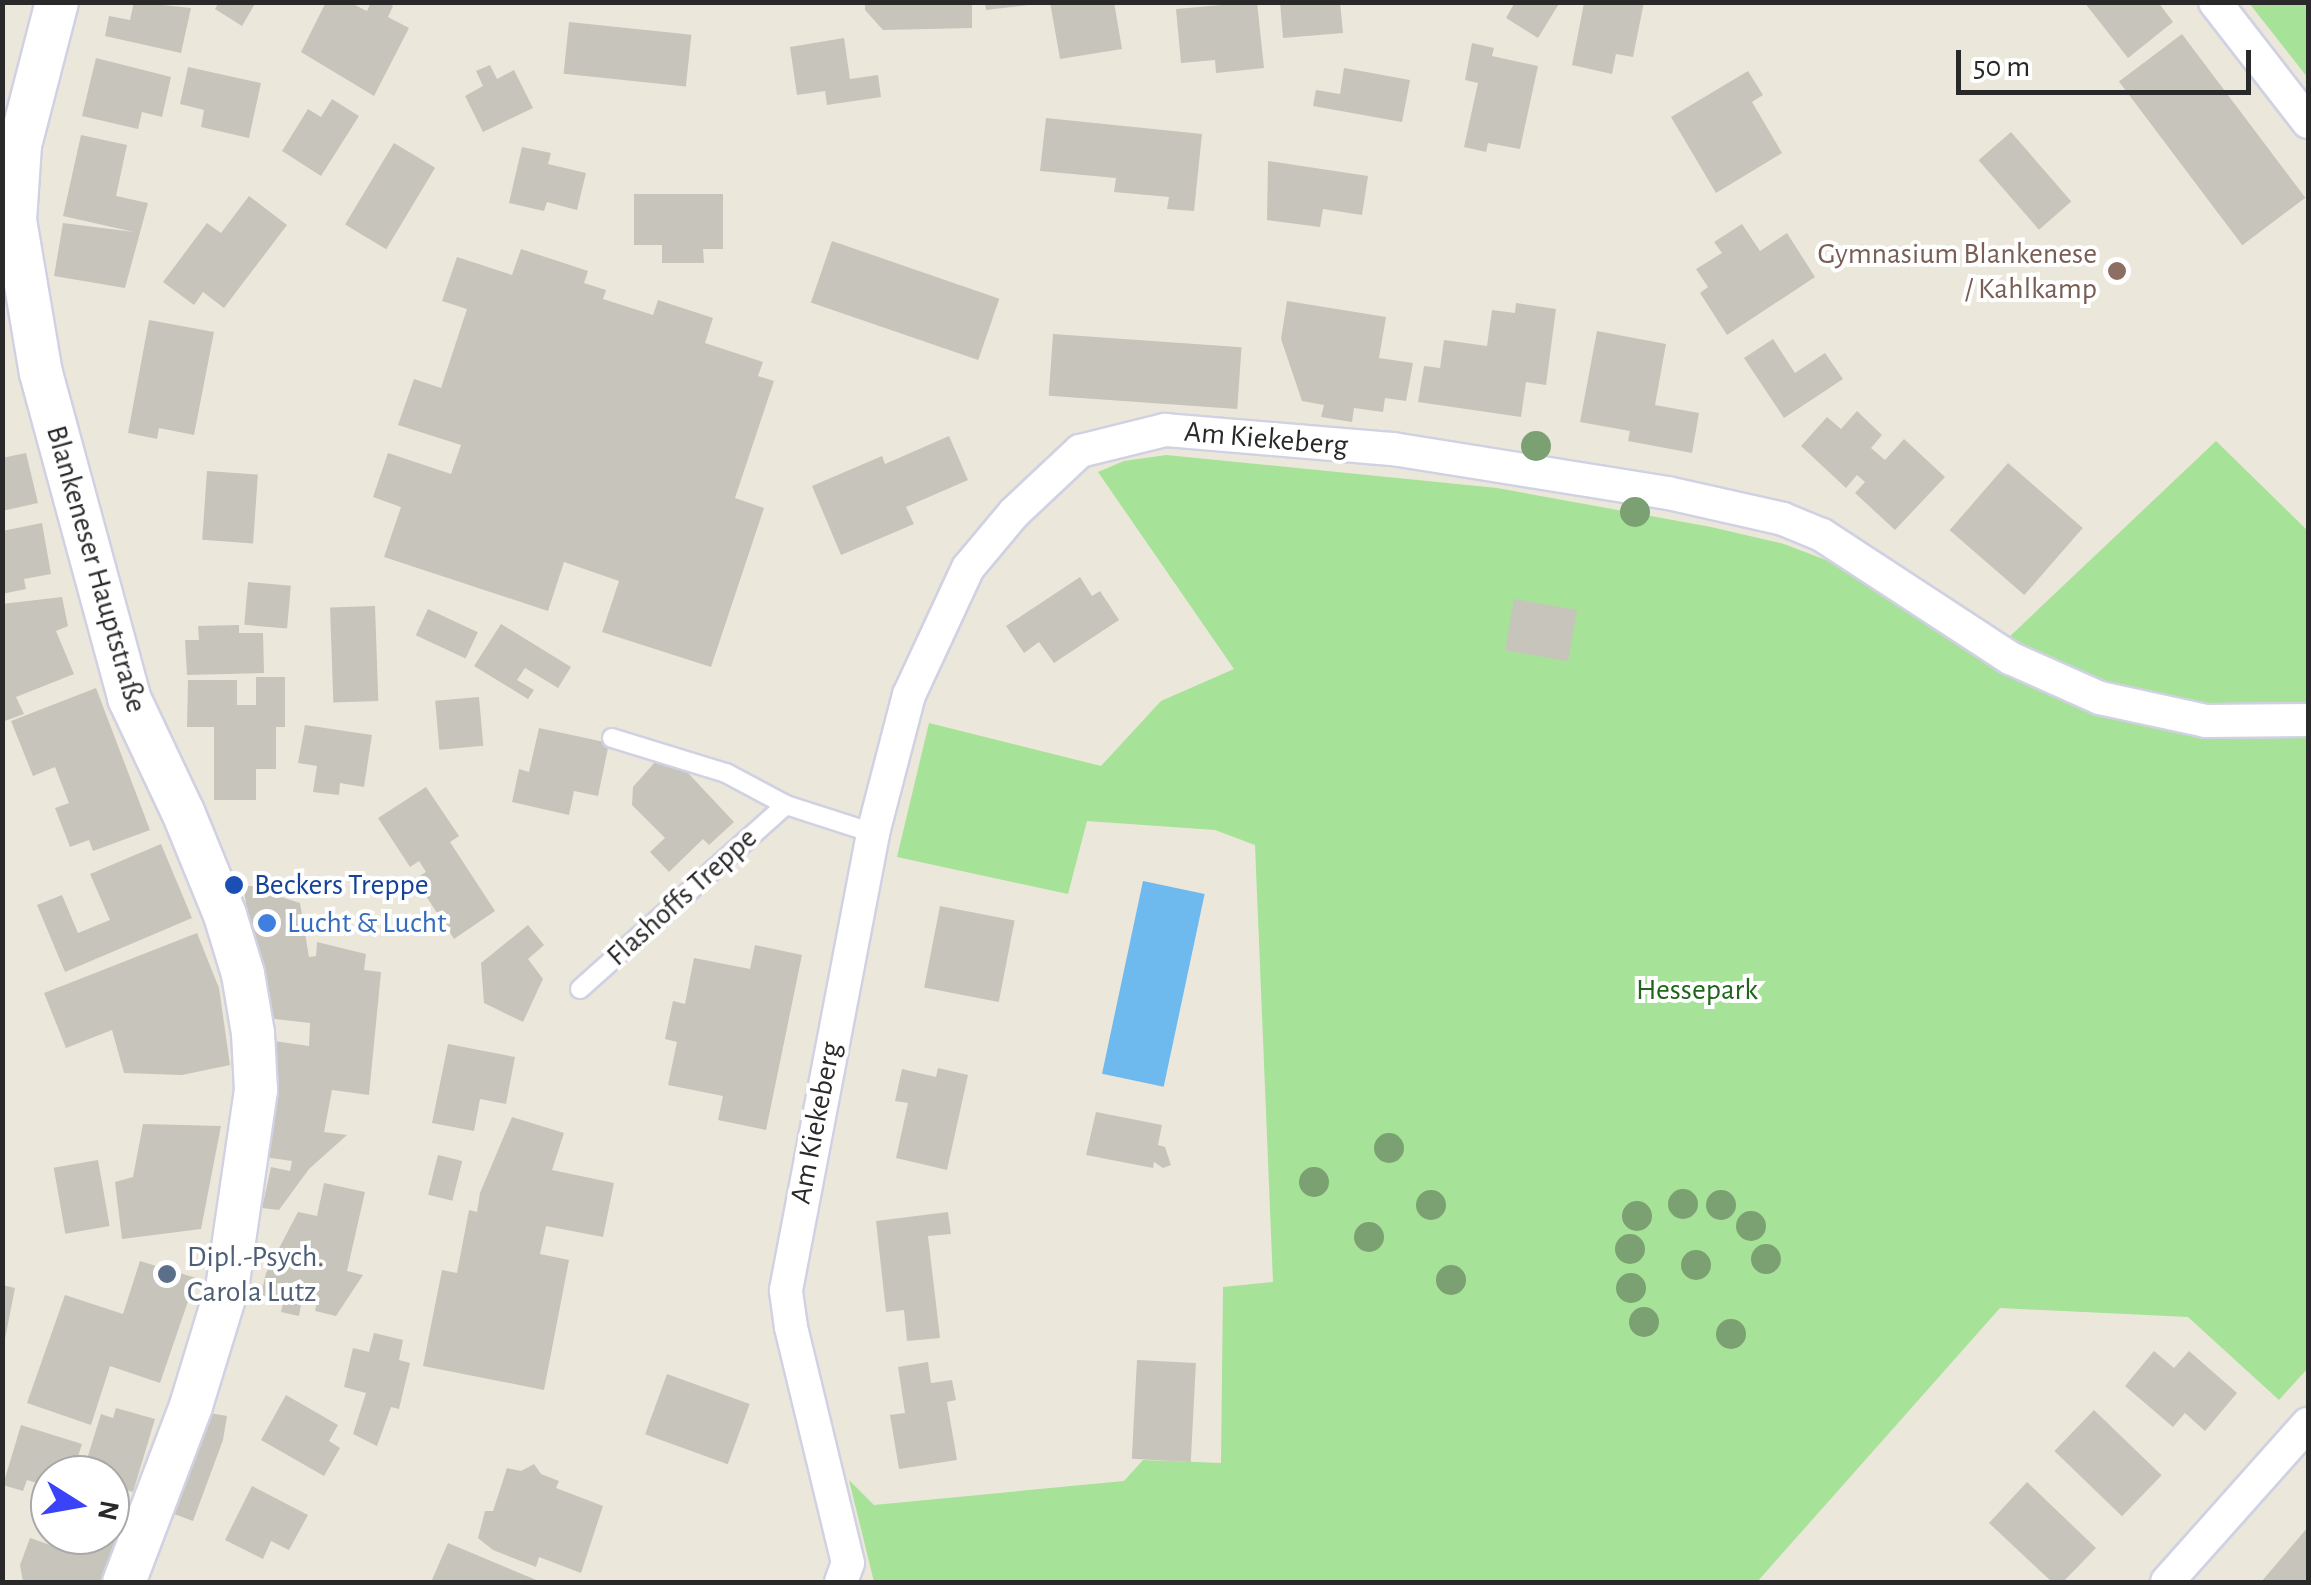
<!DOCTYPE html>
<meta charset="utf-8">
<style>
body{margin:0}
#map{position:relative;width:2311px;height:1585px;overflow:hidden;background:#ece7db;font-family:"Alegreya Sans",sans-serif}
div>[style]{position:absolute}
.green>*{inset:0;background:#a6e297}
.water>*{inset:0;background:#6eb9ee;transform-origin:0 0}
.building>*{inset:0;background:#c7c4bb;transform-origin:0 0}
.roads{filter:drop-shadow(2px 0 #d0d1e2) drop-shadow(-2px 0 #d0d1e2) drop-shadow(0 2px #d0d1e2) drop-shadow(0 -2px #d0d1e2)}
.service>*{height:18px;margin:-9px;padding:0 9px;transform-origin:9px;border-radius:9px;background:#fff}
.minor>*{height:32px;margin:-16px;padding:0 16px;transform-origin:16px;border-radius:16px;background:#fff}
.tertiary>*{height:42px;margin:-21px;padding:0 21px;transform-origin:21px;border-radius:21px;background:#fff}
.trees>*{width:30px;height:30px;margin:-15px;border-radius:50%;background:#7ba071}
.dots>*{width:28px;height:28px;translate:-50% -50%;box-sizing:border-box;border:5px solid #fff;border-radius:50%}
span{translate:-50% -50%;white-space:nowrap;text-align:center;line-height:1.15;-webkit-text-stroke:8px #fff;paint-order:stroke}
.education-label{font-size:30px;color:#785e54}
.right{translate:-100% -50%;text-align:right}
.street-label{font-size:30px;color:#292929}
.transit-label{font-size:30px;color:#164399}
.left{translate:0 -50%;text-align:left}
.shop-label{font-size:30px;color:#366cbe}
.park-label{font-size:30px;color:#1f661a}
.service-label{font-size:30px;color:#4e5e75}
.frame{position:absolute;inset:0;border:5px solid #292929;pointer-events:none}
.north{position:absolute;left:30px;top:1455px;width:100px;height:100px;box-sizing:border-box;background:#fff;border:2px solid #a9a9a9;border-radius:50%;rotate:101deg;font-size:28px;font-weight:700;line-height:40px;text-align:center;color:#292929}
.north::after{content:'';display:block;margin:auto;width:35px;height:45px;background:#3b43f9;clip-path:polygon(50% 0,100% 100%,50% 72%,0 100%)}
.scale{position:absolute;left:1956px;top:50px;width:295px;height:45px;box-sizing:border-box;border:5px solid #292929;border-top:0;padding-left:12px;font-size:30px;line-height:35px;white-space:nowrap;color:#292929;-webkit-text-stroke:8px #fff;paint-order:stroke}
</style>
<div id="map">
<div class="green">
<div style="clip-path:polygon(2249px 3px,2308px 3px,2308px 78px)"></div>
<div style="clip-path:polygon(2216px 441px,2308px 531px,2308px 1368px,2279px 1400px,2188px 1317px,2000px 1308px,1757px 1582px,874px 1582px,849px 1480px,874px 1505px,1124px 1481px,1143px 1460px,1221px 1463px,1223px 1287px,1273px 1282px,1255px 845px,1215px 830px,1087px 821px,1068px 894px,897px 857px,929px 723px,1101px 766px,1161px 701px,1234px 669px,1098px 472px,1124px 461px,1166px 455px,1497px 488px,1711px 527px,1784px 544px,1826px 560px,1987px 658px)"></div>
</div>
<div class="water">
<div style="left:1143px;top:881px;width:63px;height:197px;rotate:12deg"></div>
</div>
<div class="building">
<div style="clip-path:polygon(134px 2px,191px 8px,181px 53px,105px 36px,109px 16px,130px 20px)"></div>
<div style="clip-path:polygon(219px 2px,256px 2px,242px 26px,215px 9px)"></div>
<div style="clip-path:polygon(326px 2px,349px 2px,367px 11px,371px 2px,386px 2px,393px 6px,388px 17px,409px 28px,374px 96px,301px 52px)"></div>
<div style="clip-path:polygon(865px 2px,972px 2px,972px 28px,883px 30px,865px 10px)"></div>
<div style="clip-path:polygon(985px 2px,1028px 2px,1028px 5px,986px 10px)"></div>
<div style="clip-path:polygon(1050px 2px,1114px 2px,1122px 49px,1060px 59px)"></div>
<div style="clip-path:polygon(1257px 2px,1264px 68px,1216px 73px,1215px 60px,1181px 63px,1176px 9px)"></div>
<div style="clip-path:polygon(1280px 2px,1340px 2px,1343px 33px,1283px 38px)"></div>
<div style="clip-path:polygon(1515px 2px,1560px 2px,1538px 38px,1506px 18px)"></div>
<div style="clip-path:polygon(1595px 2px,1644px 2px,1633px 57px,1616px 54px,1612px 74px,1572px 65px,1584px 3px)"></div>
<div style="clip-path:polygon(2084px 2px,2158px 2px,2173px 22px,2128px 58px)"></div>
<div style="left:569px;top:22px;width:123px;height:52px;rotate:6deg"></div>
<div style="left:2182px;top:34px;width:205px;height:79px;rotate:53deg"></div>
<div style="clip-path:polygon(844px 38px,850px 79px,878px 75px,881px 97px,827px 105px,825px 91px,797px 95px,790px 47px)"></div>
<div style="clip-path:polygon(1472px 43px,1494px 48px,1492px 56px,1538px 66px,1520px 149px,1488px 143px,1486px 152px,1464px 147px,1478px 83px,1465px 80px)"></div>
<div style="clip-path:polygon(96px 58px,171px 77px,162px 117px,142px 112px,138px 129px,82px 116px)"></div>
<div style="clip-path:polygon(490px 65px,497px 79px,514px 70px,533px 108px,483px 132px,465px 96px,483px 86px,476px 71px)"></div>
<div style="clip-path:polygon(188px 67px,261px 83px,249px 138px,201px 127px,204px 110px,180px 104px)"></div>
<div style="clip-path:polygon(1344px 68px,1410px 80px,1402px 122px,1313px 106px,1316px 90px,1340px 94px)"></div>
<div style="clip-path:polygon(1748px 71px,1763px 95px,1752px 102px,1782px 153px,1716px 193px,1671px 117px)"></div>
<div style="clip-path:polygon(332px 99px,359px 116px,321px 176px,282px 151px,308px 109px,321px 117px)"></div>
<div style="clip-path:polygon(1046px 118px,1202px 134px,1194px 211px,1167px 209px,1169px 197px,1114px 192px,1116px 178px,1040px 171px)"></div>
<div style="left:2011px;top:132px;width:92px;height:43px;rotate:49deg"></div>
<div style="clip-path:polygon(81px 135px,127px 145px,116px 196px,148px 203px,125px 288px,54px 276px,63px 223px,134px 232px,63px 216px)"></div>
<div style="left:394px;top:143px;width:48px;height:95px;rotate:31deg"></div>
<div style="clip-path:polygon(522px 147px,551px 153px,548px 164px,586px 173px,577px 210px,547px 202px,544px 211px,509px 203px)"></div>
<div style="clip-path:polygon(1268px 161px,1368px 176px,1362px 215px,1323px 209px,1320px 227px,1267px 220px)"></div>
<div style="clip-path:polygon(634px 194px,723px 194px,723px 249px,703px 249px,704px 263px,662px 263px,662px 245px,634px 245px)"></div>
<div style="clip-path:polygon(249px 196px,287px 225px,224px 308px,203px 292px,194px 305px,163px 282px,207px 223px,221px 233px)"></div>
<div style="clip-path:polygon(1742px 224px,1760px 251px,1787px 233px,1815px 277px,1727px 335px,1700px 293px,1708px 287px,1696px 269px,1722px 253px,1714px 242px)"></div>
<div style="left:832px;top:241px;width:177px;height:65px;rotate:19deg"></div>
<div style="clip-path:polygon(521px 249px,588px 271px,584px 283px,606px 290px,603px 299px,653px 315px,658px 300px,713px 318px,705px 343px,763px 362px,758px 376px,774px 381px,735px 498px,764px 508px,711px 667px,602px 632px,619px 581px,564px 562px,548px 611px,384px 557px,401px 507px,373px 497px,388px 453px,451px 474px,461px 445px,398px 425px,414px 379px,441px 388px,467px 309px,442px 301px,457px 257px,512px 275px)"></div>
<div style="clip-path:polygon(1287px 301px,1386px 317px,1379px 358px,1413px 363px,1406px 401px,1385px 398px,1383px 412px,1354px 408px,1352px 422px,1321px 417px,1324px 405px,1302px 401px,1281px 339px)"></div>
<div style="clip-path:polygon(1516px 303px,1556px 309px,1546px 385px,1526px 382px,1521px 417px,1418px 402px,1424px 366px,1440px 368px,1444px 340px,1487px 346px,1492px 310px,1515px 313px)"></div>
<div style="clip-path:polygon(149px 320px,214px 332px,194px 435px,159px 428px,157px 439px,128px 433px)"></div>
<div style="clip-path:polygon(1597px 331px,1666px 344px,1655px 405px,1699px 413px,1692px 453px,1628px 441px,1630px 431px,1580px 422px)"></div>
<div style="left:1053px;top:334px;width:189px;height:62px;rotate:4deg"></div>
<div style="clip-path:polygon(1773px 339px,1795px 373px,1825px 353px,1843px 379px,1784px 418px,1744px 358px)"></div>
<div style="clip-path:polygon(1857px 411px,1882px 435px,1871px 448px,1885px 460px,1904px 439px,1945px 477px,1895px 530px,1855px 493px,1865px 482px,1857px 475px,1846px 488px,1801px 446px,1827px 417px,1841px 429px)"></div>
<div style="clip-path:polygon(949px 436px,968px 480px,906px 507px,914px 524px,841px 555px,812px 486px,882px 456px,885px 464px)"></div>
<div style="clip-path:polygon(26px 453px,38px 503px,2px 511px,2px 458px)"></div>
<div style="left:2008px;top:463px;width:99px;height:89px;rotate:41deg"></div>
<div style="left:207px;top:471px;width:51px;height:69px;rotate:4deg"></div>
<div style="clip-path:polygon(42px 523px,51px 574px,24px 579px,26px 589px,2px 594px,2px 531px)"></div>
<div style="clip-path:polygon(1080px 577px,1092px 596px,1100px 591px,1119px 620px,1054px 663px,1039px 642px,1024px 653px,1006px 626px)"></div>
<div style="left:248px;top:582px;width:43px;height:43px;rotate:5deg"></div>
<div style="clip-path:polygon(62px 597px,68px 626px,56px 631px,74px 674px,16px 697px,24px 714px,2px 722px,2px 604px)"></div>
<div style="left:1514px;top:599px;width:64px;height:52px;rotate:10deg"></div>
<div style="left:375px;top:606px;width:95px;height:45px;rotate:88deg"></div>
<div style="left:428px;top:609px;width:55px;height:29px;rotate:25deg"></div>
<div style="clip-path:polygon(501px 624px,571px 667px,558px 688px,525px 668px,517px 680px,534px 690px,528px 699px,474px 666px)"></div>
<div style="clip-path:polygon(239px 625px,239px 633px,263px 633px,264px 673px,187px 675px,185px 640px,199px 640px,198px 626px)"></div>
<div style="clip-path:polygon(256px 677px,285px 677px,285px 727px,276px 727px,276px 769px,256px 769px,256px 800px,214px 800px,214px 727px,187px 727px,188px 680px,237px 680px,237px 705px,256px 705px)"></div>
<div style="clip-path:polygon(96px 688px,150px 830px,93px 851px,89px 840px,70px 847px,55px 808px,69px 803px,55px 767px,33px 776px,11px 721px)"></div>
<div style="left:479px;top:697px;width:49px;height:44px;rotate:85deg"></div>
<div style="clip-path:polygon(305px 725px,372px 735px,364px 787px,340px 783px,339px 795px,313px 792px,317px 766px,298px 763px)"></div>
<div style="clip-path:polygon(539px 728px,609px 743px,598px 796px,574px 791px,569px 815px,512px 802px,519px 769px,529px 772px)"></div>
<div style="clip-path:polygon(655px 762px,688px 773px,734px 822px,709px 845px,703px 839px,669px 872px,650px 852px,665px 838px,632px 805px,633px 787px)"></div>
<div style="clip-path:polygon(426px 787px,459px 836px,450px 842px,495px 911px,454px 939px,415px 879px,426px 872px,419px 861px,410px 867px,378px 818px)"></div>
<div style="clip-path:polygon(161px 844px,192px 918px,65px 972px,37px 905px,62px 895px,78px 933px,110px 920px,90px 874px)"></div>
<div style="clip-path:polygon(243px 886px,275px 886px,275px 895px,300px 903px,309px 957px,316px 956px,317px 942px,366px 954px,364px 970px,381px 972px,369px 1095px,332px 1090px,324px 1132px,347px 1135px,309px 1169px,279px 1210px,262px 1208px,271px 1167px,290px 1171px,292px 1161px,264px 1157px,267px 1040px,309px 1046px,310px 1023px,266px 1018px)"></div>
<div style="left:940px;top:906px;width:76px;height:83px;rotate:11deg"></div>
<div style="clip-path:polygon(528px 925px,544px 945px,528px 959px,543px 979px,523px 1022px,484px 1003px,481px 963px)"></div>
<div style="clip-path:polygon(197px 933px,219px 988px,230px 1065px,182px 1075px,124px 1073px,112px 1030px,66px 1048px,44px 993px)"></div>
<div style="clip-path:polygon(755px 945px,802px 955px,766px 1130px,718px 1120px,723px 1096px,668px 1085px,677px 1042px,665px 1039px,673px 1001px,685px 1004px,694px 958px,750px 969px)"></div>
<div style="clip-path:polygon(448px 1044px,515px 1057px,506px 1104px,480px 1099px,474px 1131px,432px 1123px)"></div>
<div style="clip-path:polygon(938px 1068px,968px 1075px,947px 1170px,896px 1158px,908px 1103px,895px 1101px,902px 1069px,936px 1077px)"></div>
<div style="clip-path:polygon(1096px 1112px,1162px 1125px,1158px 1145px,1165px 1147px,1171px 1165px,1163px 1168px,1154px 1162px,1153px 1168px,1086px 1155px)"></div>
<div style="clip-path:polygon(512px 1117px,564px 1133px,552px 1170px,614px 1183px,603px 1237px,546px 1226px,540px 1254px,569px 1260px,544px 1390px,423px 1366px,442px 1270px,457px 1273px,469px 1210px,477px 1212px,480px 1193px)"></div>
<div style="clip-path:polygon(143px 1124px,221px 1126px,201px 1229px,122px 1239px,115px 1182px,133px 1177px)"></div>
<div style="left:438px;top:1155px;width:25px;height:41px;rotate:14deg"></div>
<div style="left:98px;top:1160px;width:67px;height:45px;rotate:80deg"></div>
<div style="clip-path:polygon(324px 1183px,365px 1192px,347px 1271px,363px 1275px,336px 1316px,315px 1311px,318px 1298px,303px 1295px,299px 1316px,281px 1312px,284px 1299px,261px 1295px,266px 1273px,298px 1212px,317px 1216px)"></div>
<div style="clip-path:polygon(948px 1212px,951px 1234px,928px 1236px,940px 1338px,907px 1341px,904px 1310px,886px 1312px,876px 1221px)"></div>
<div style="clip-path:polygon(140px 1261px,196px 1278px,160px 1383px,110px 1366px,91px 1425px,27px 1403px,65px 1295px,123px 1314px)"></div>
<div style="clip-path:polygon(2px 1285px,15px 1288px,4px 1344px,2px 1344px)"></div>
<div style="clip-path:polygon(374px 1333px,403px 1340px,399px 1360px,410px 1363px,399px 1409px,391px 1407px,377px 1446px,353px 1434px,366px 1393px,344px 1387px,353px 1348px,369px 1352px)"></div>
<div style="clip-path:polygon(2154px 1351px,2174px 1368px,2189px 1351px,2237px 1393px,2205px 1431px,2185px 1413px,2173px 1427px,2125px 1386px)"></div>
<div style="left:1137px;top:1360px;width:59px;height:99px;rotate:3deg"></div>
<div style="clip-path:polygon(928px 1362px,931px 1383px,952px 1380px,956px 1400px,947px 1402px,957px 1460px,899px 1469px,890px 1415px,905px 1413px,898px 1367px)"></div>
<div style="left:667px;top:1374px;width:88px;height:64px;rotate:20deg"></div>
<div style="clip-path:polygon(286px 1395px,338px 1425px,329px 1441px,340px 1448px,324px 1476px,261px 1440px)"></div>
<div style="clip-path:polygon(116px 1408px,155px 1419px,133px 1492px,110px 1485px,110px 1475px,82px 1475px,101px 1414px,113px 1418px)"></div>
<div style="left:2094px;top:1410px;width:94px;height:57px;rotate:44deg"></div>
<div style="clip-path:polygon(209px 1413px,227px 1416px,223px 1440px,193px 1521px,166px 1511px,196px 1430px,204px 1431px)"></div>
<div style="clip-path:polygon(21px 1425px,82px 1444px,72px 1475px,50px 1475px,50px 1487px,27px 1480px,23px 1491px,3px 1485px)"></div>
<div style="clip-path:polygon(534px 1464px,541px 1474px,559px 1481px,556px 1488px,603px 1506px,581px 1573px,539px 1557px,536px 1567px,493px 1550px,478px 1538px,485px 1511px,493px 1511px,507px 1468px,521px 1471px)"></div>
<div style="clip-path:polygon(2027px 1482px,2096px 1548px,2063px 1582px,2052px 1582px,1989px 1523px)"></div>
<div style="clip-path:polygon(252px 1486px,308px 1515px,289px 1550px,271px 1541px,263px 1559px,225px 1540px)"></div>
<div style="clip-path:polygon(110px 1498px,128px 1504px,100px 1582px,23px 1582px,20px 1565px,30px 1538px,53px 1546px,57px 1535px,110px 1535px)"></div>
<div style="clip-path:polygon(2308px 1527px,2308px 1582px,2261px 1582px,2285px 1554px)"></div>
<div style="clip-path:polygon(448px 1543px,541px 1582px,431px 1582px)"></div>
</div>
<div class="roads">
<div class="service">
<div style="left:612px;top:738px;width:119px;rotate:17.1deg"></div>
<div style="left:726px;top:773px;width:68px;rotate:28.1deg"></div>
<div style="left:786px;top:805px;width:91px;rotate:17.8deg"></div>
<div style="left:580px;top:989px;width:276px;rotate:-41.8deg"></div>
</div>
<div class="minor">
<div style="left:2215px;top:2px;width:152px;rotate:52.2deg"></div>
<div style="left:841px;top:1582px;width:20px;rotate:-70deg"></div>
<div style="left:848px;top:1563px;width:243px;rotate:-103.6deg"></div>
<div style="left:791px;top:1327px;width:37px;rotate:-98deg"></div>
<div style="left:786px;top:1290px;width:465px;rotate:-79.2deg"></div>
<div style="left:873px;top:833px;width:143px;rotate:-75.4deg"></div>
<div style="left:909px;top:695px;width:140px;rotate:-65.1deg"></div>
<div style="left:968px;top:568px;width:72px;rotate:-50.1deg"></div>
<div style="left:1014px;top:513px;width:91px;rotate:-43.2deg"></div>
<div style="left:1080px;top:451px;width:88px;rotate:-13.9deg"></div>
<div style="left:1165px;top:430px;width:229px;rotate:4.8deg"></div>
<div style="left:1393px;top:449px;width:278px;rotate:9.1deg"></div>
<div style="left:1668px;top:493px;width:118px;rotate:12.7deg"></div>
<div style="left:1783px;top:519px;width:42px;rotate:22.3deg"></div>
<div style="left:1822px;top:535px;width:225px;rotate:33.2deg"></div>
<div style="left:2010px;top:658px;width:98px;rotate:24deg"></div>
<div style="left:2100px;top:698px;width:108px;rotate:12.2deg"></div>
<div style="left:2206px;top:721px;width:102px;rotate:-0.6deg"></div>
<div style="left:2167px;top:1582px;width:212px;rotate:-48.3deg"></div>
</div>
<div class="tertiary">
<div style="left:57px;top:2px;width:148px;rotate:104.5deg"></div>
<div style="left:20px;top:145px;width:75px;rotate:93.8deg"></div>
<div style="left:15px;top:220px;width:155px;rotate:80.4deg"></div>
<div style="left:41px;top:373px;width:337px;rotate:74.8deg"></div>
<div style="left:129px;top:698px;width:126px;rotate:64.7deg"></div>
<div style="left:183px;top:812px;width:111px;rotate:67.8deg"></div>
<div style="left:225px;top:915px;width:62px;rotate:73deg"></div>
<div style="left:243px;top:974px;width:60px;rotate:80.4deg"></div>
<div style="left:253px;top:1033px;width:57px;rotate:87deg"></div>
<div style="left:256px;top:1090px;width:200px;rotate:98.3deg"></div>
<div style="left:227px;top:1288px;width:123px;rotate:107deg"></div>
<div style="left:191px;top:1406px;width:188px;rotate:110.8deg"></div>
</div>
</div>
<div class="trees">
<div style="left:1536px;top:446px"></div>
<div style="left:1635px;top:512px"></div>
<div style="left:1389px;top:1148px"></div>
<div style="left:1314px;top:1182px"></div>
<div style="left:1683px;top:1204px"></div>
<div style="left:1431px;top:1205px"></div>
<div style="left:1721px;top:1205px"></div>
<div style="left:1637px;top:1216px"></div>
<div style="left:1751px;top:1226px"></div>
<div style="left:1369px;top:1237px"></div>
<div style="left:1630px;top:1249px"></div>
<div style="left:1766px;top:1259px"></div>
<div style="left:1696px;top:1265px"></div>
<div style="left:1451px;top:1280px"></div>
<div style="left:1631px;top:1288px"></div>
<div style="left:1644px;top:1322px"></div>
<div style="left:1731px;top:1334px"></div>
</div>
<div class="dots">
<div style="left:2117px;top:271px;background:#8d6e63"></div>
<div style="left:234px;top:885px;background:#1a4fb4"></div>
<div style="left:267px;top:923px;background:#3f7fe0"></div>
<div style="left:167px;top:1274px;background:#5c6f8a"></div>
</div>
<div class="education-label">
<span class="right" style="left:2097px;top:271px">Gymnasium Blankenese<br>/ Kahlkamp</span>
</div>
<div class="street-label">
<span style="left:1266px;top:439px;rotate:5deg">Am Kiekeberg</span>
<span style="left:96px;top:569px;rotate:74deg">Blankeneser Hauptstraße</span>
<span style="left:682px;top:897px;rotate:-42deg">Flashoffs Treppe</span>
<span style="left:816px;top:1123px;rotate:-79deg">Am Kiekeberg</span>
</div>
<div class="transit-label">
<span class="left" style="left:254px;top:885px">Beckers Treppe</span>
</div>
<div class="shop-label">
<span class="left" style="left:287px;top:923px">Lucht &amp; Lucht</span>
</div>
<div class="park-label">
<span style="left:1697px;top:990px">Hessepark</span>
</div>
<div class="service-label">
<span class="left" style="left:187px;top:1274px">Dipl.-Psych.<br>Carola Lutz</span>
</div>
<div class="frame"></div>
<div class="north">N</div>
<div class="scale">50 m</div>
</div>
